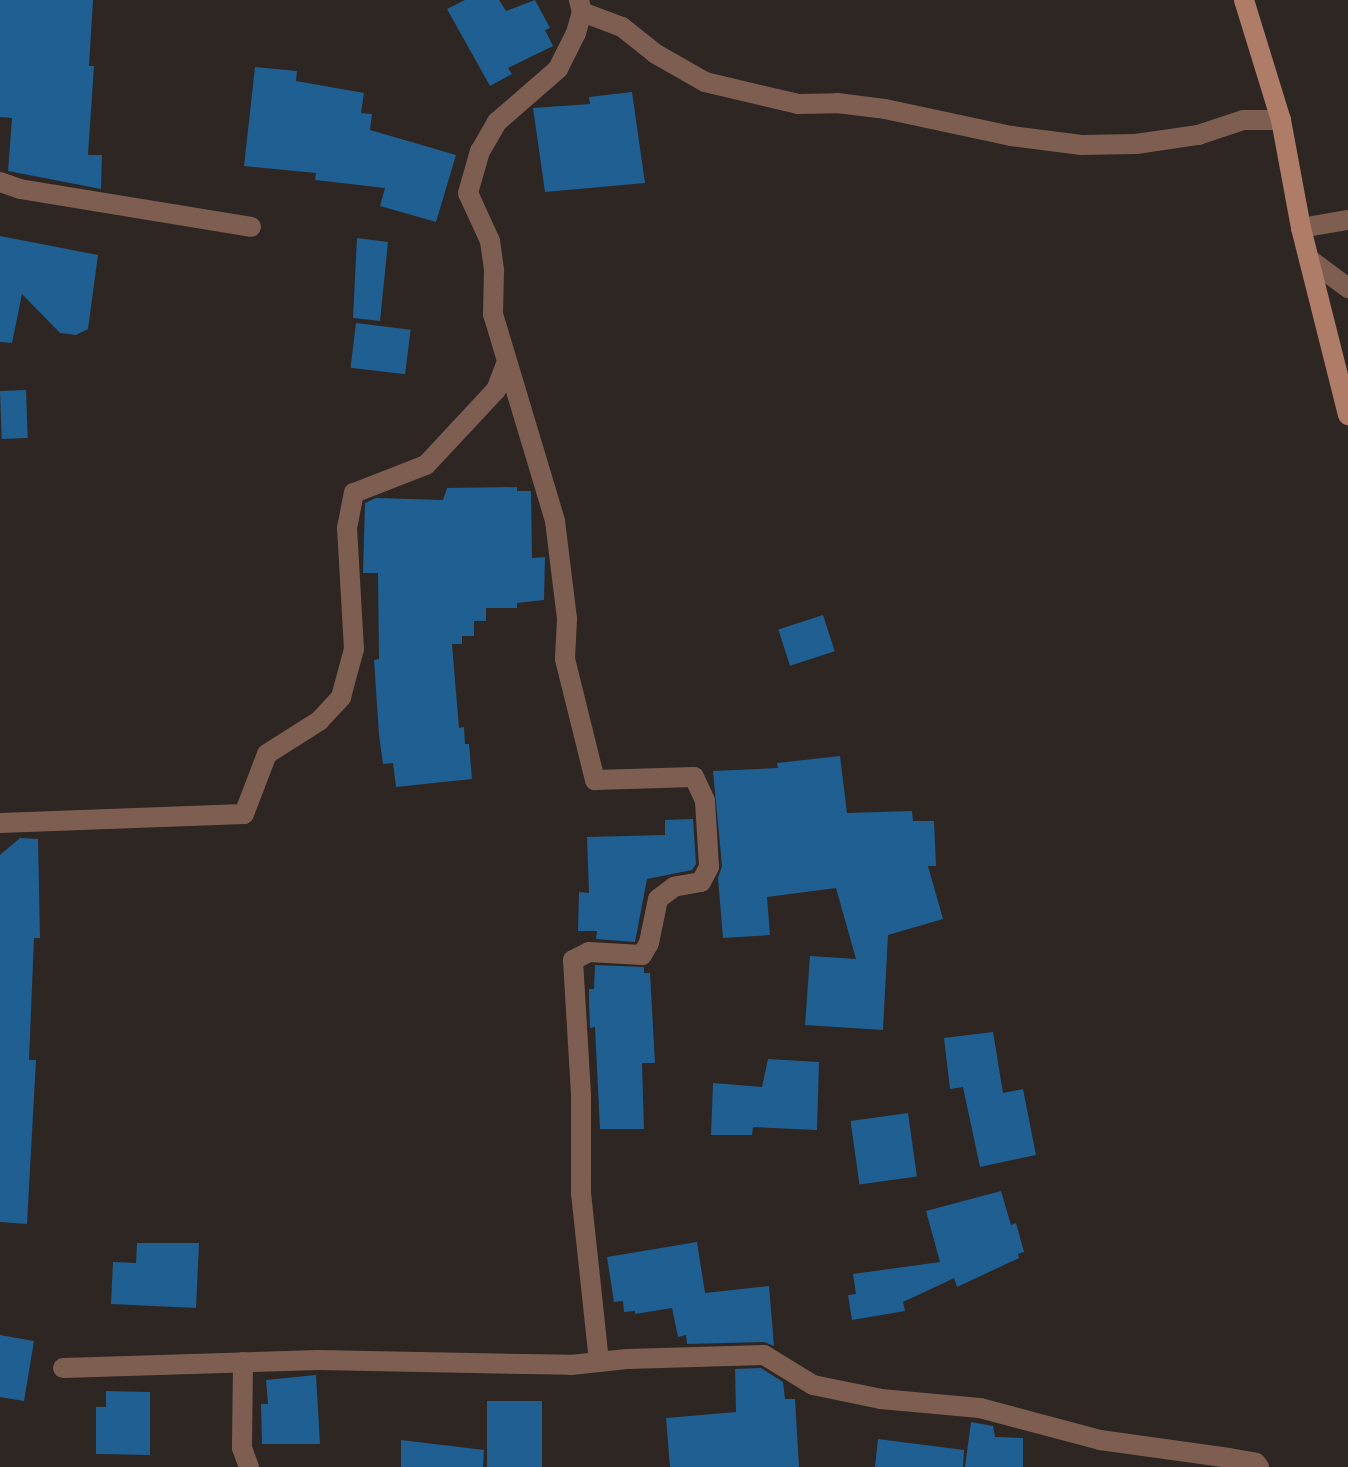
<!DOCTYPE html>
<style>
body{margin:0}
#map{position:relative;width:1348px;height:1467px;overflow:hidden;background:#2d2623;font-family:"Fira Sans",sans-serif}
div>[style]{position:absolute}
.building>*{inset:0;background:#205f91;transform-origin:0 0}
.street>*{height:20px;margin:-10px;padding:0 10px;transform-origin:10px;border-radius:10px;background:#7e5e51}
.secondary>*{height:20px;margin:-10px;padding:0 10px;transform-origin:10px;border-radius:10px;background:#ae7c67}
span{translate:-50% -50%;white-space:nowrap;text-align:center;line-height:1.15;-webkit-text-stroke:7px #2d2623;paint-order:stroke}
</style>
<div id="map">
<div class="building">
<div style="clip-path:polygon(0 0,93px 0,89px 66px,94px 66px,88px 155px,102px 155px,101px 189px,8px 171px,12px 118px,0 117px)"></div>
<div style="clip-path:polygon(465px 0,499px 0,506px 11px,535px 0,550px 28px,545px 30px,553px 46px,508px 68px,512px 74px,490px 86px,447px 9px)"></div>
<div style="clip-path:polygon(255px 67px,297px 71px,296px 81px,364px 93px,361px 113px,372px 114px,370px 130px,456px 155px,436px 222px,380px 206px,385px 188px,315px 180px,316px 173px,244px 166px)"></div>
<div style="clip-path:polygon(632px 92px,645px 183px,545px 192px,533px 108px,590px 104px,589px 97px)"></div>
<div style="clip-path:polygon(0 236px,98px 255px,88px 329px,76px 335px,60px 333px,22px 294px,12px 343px,0 342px)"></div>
<div style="clip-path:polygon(357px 238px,388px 242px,380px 321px,353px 318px)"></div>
<div style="left:356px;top:323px;width:55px;height:45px;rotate:7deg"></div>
<div style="left:26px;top:390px;width:48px;height:26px;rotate:88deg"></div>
<div style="clip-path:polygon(517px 487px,517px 491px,531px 491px,532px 558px,545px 557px,544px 600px,517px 603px,517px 608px,486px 608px,486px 621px,474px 621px,474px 636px,462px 636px,462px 644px,452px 644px,459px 728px,464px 727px,465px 744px,469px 744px,472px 779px,396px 787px,393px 763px,383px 764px,379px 735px,374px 660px,379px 659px,378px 573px,363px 573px,365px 503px,376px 498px,443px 500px,447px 488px)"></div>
<div style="left:823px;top:615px;width:38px;height:47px;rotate:72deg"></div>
<div style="clip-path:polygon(840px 756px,847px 813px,912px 811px,913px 821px,934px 821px,936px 866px,928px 866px,943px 919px,888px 935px,883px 1030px,805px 1025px,810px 956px,856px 959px,836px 888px,767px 897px,770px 935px,723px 938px,718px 878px,722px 866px,713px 771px,778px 768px,777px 763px)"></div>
<div style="clip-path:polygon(693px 819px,696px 864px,692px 870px,647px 879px,635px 942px,596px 939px,597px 931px,578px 931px,579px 892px,589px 893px,587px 837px,665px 835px,665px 820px)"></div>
<div style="clip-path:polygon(20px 838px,38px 839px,40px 938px,34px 938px,29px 1060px,36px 1060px,27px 1224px,0 1222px,0 855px)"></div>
<div style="clip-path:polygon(595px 965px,644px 967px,644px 973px,650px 973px,655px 1063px,642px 1063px,644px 1129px,600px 1129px,595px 1027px,590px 1028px,589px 1003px,589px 989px,594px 989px)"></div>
<div style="clip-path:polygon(993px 1032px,1003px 1093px,1023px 1089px,1036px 1155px,980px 1167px,963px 1087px,950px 1089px,944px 1038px)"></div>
<div style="clip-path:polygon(768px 1059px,819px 1062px,817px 1130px,753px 1127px,752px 1135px,711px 1135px,713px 1083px,762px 1087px)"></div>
<div style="left:908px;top:1113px;width:64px;height:58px;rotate:82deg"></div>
<div style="clip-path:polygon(1001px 1191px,1011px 1225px,1016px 1223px,1024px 1252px,1018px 1254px,1019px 1258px,957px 1287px,954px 1278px,946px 1282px,903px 1302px,905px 1311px,852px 1320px,848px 1295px,856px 1294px,853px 1274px,940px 1262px,926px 1211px)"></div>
<div style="clip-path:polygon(697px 1242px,705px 1293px,769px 1286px,774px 1346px,764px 1342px,687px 1344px,686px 1335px,678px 1337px,672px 1308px,635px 1314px,635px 1311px,624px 1312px,623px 1301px,614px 1302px,607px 1257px)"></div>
<div style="clip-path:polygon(137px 1243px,199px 1243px,196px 1308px,111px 1304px,113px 1262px,136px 1263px)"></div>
<div style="clip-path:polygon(0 1335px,34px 1341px,24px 1401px,0 1397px)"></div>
<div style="clip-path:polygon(761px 1368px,783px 1382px,785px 1399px,795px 1399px,799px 1467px,670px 1467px,666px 1418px,736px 1412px,735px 1369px)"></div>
<div style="clip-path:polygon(316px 1375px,320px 1444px,262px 1444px,261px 1404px,268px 1404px,266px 1380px)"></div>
<div style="clip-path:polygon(106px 1391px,150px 1392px,150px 1455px,96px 1454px,96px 1407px,106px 1407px)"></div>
<div style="left:487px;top:1401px;width:55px;height:66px"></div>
<div style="clip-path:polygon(971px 1422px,993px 1426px,995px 1437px,1023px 1438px,1023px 1467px,965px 1467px)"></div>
<div style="clip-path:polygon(878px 1439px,964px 1450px,963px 1467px,875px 1467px)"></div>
<div style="clip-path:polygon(401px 1440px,484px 1450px,483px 1467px,401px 1467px)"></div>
</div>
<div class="street">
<div style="left:579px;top:0;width:12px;rotate:76deg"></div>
<div style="left:582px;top:12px;width:22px;rotate:106deg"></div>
<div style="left:576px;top:33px;width:40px;rotate:116.6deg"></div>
<div style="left:558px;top:69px;width:81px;rotate:139deg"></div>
<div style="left:497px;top:122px;width:34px;rotate:120deg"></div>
<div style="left:480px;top:151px;width:44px;rotate:105.9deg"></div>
<div style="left:468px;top:193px;width:53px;rotate:65.4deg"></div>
<div style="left:490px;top:241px;width:30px;rotate:82deg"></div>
<div style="left:494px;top:271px;width:43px;rotate:91.3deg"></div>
<div style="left:493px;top:314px;width:216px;rotate:73.3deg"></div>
<div style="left:555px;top:521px;width:99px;rotate:83deg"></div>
<div style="left:567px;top:619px;width:40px;rotate:92.9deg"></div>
<div style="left:565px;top:659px;width:125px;rotate:76.1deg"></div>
<div style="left:595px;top:780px;width:99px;rotate:-1.7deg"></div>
<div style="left:694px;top:777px;width:26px;rotate:65deg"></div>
<div style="left:705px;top:801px;width:66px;rotate:86.5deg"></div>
<div style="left:709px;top:867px;width:17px;rotate:118deg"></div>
<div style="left:701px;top:882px;width:27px;rotate:170deg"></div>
<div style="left:674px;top:887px;width:20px;rotate:143deg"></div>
<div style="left:658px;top:899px;width:45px;rotate:101.6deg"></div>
<div style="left:649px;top:943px;width:14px;rotate:120deg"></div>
<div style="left:642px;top:955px;width:53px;rotate:-176.8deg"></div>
<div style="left:589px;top:952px;width:18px;rotate:153deg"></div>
<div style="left:573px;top:960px;width:136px;rotate:86.6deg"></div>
<div style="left:581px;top:1096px;width:97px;rotate:90deg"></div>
<div style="left:581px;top:1193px;width:170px;rotate:83.9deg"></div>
<div style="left:582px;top:12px;width:43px;rotate:20.6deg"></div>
<div style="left:622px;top:27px;width:43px;rotate:38.5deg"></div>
<div style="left:656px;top:54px;width:56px;rotate:29.7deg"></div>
<div style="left:705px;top:82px;width:96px;rotate:13.3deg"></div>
<div style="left:798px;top:104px;width:39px;rotate:-1deg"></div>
<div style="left:837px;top:103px;width:48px;rotate:7.1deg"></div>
<div style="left:885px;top:109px;width:129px;rotate:12.1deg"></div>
<div style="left:1011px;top:136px;width:71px;rotate:7.3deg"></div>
<div style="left:1081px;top:145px;width:55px;rotate:-1deg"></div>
<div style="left:1136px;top:144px;width:63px;rotate:-8.3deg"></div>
<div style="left:1198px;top:135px;width:47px;rotate:-18.4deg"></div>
<div style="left:1243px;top:120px;width:38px"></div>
<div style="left:0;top:182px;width:21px;rotate:19deg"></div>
<div style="left:20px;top:189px;width:234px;rotate:9.3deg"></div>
<div style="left:1301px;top:228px;width:48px;rotate:-9.7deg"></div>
<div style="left:1309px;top:259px;width:49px;rotate:36.6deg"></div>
<div style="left:0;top:823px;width:244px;rotate:-2.1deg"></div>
<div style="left:244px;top:814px;width:64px;rotate:-69deg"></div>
<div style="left:267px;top:754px;width:62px;rotate:-32.4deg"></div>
<div style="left:319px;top:721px;width:33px;rotate:-47deg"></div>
<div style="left:341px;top:697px;width:50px;rotate:-74.8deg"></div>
<div style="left:354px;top:649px;width:121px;rotate:-93.3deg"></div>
<div style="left:347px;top:528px;width:36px;rotate:-79deg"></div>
<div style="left:354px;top:493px;width:77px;rotate:-21.3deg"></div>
<div style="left:426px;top:465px;width:103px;rotate:-47deg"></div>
<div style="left:496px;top:390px;width:30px;rotate:-69deg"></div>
<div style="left:243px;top:1362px;width:86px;rotate:90.7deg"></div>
<div style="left:242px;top:1448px;width:20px;rotate:70deg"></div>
<div style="left:63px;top:1368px;width:255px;rotate:-1.8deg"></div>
<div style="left:318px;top:1360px;width:253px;rotate:1.1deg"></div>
<div style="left:571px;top:1365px;width:56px;rotate:-6.1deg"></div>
<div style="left:627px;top:1359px;width:137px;rotate:-1.7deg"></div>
<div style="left:764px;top:1355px;width:57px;rotate:31.5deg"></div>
<div style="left:813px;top:1385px;width:69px;rotate:11.6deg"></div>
<div style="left:881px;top:1399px;width:99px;rotate:5.2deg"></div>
<div style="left:980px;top:1408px;width:124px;rotate:14.9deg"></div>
<div style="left:1100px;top:1440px;width:130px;rotate:7.9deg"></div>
<div style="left:1229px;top:1458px;width:27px;rotate:10deg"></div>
<div style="left:1256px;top:1463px;width:5px;rotate:53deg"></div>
</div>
<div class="secondary">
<div style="left:1244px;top:0;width:126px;rotate:72.9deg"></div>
<div style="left:1281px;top:120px;width:110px;rotate:79.5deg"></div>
<div style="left:1301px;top:228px;width:193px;rotate:75.9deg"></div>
</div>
</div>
